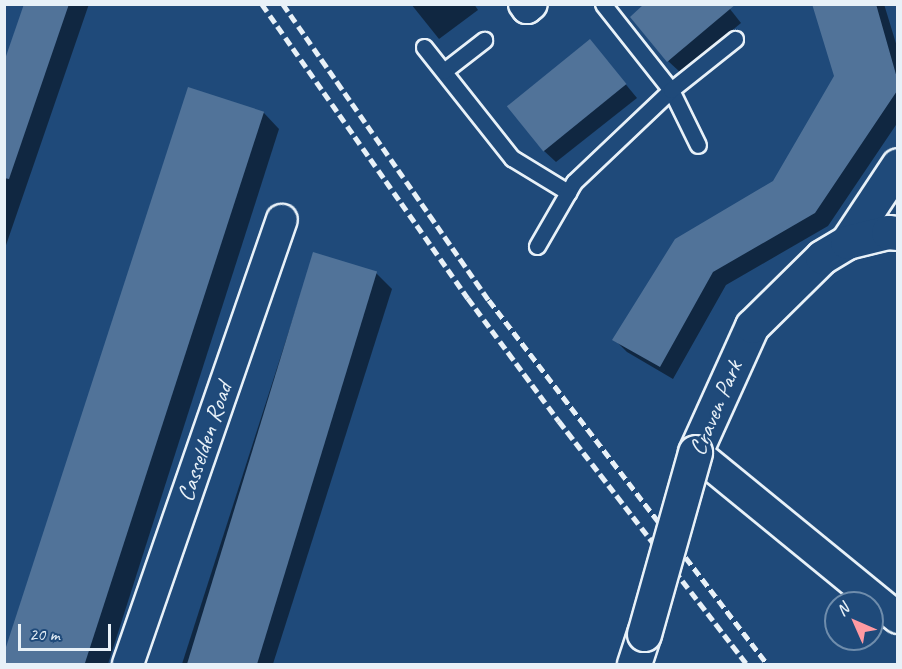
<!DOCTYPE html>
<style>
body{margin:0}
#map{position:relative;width:902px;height:669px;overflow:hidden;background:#1f4a7a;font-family:Caveat,sans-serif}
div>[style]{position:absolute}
.shadow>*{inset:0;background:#0007}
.building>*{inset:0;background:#517399;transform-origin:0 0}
.roads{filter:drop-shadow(2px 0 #e8f1f8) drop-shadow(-2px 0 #e8f1f8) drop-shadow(0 2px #e8f1f8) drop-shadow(0 -2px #e8f1f8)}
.service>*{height:15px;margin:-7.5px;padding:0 7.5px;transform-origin:7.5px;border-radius:7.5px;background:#1f4a7a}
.minor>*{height:30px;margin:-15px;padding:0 15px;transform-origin:15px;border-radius:15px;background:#1f4a7a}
.tertiary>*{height:33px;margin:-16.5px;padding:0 16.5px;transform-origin:16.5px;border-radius:16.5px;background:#1f4a7a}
.rail>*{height:4.5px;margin-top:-2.25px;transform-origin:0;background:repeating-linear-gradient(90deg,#e8f1f8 0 9px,transparent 0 13.5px)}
.bridges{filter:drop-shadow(2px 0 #e8f1f8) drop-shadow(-2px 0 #e8f1f8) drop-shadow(0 2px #e8f1f8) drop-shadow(0 -2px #e8f1f8)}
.tertiary-bridge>*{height:33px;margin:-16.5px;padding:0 16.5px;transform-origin:16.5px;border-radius:16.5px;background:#1f4a7a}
span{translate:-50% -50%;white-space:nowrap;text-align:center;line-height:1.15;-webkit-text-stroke:4.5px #1f4a7a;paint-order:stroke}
.street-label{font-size:24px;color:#e8f1f8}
.frame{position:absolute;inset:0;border:6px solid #e8f1f8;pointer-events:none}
.north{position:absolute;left:824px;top:591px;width:60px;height:60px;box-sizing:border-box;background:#1f4a7a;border:2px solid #6f8dac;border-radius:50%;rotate:315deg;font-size:16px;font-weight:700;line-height:24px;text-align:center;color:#e8f1f8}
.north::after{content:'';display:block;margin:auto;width:21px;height:27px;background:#ff9aa2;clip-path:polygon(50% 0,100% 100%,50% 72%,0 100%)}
.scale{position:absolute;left:18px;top:624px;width:93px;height:27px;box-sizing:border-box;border:3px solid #e8f1f8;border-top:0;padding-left:8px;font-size:18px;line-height:21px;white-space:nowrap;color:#e8f1f8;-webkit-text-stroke:4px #1f4a7a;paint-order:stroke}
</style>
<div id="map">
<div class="shadow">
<div style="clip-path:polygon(26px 4px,89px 4px,4px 251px,4px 67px)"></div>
<div style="clip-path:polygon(411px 4px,474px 4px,478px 10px,439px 39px)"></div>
<div style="clip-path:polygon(726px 4px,741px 23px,681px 73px,668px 61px)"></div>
<div style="clip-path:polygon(813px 4px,884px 4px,898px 50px,898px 122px,828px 226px,726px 285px,673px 379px,627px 352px,614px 339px,774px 182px,836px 76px)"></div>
<div style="clip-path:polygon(590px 41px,637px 98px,556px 162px,543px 150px)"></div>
<div style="clip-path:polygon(189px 89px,264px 113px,279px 129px,108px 664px,6px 664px)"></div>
<div style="clip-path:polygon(314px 253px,376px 273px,392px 289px,273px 664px,182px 664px)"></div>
</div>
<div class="building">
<div style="clip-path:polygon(24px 4px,69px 4px,9px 179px,4px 178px,4px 62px)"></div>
<div style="clip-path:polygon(644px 4px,736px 4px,667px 62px,630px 17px)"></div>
<div style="clip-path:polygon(812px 4px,876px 4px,897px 78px,897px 91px,815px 213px,713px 272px,660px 367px,612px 340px,675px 239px,773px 181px,834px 76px)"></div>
<div style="left:590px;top:39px;width:58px;height:107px;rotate:51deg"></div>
<div style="left:188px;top:87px;width:80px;height:606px;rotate:18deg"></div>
<div style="left:313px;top:252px;width:67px;height:433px;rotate:17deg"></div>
</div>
<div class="roads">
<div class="service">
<div style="left:603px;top:4px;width:110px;rotate:51.7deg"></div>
<div style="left:671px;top:90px;width:61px;rotate:63.9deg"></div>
<div style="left:424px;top:47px;width:142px;rotate:51.6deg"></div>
<div style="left:512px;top:158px;width:66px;rotate:31.3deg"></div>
<div style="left:444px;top:71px;width:51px;rotate:-37.8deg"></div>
<div style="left:537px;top:246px;width:74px;rotate:-60deg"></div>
<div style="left:574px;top:182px;width:134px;rotate:-43.5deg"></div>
<div style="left:671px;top:90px;width:82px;rotate:-38.6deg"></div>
</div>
<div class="minor">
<div style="left:524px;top:4px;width:5px;rotate:53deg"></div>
<div style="left:527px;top:8px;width:6px;rotate:-39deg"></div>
<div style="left:695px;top:452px;width:262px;rotate:39.3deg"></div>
<div style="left:128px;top:664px;width:470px;rotate:-70.9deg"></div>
</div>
<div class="tertiary">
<div style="left:847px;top:242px;width:92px;rotate:-56.5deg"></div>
<div style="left:695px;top:452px;width:138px;rotate:-65.7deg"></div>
<div style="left:752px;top:326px;width:98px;rotate:-44.6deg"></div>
<div style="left:822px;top:257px;width:29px;rotate:-31deg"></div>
<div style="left:847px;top:242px;width:42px;rotate:-13.7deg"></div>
<div style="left:888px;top:232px;width:10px;rotate:6deg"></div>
<div style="left:634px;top:664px;width:32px;rotate:-72deg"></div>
</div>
</div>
<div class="rail">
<div style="left:262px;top:4px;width:359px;rotate:55deg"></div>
<div style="left:468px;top:298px;width:153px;rotate:53.5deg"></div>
<div style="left:559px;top:421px;width:307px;rotate:52.3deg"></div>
<div style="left:283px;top:4px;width:361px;rotate:55.2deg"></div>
<div style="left:489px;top:300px;width:458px;rotate:52.6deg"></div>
</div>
<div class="bridges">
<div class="tertiary-bridge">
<div style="left:644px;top:634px;width:189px;rotate:-74.3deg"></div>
</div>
</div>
<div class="street-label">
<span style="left:716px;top:408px;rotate:-67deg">Craven Park</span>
<span style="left:205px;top:442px;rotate:-71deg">Casselden Road</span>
</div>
<div class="frame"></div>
<div class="north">N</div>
<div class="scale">20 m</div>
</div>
